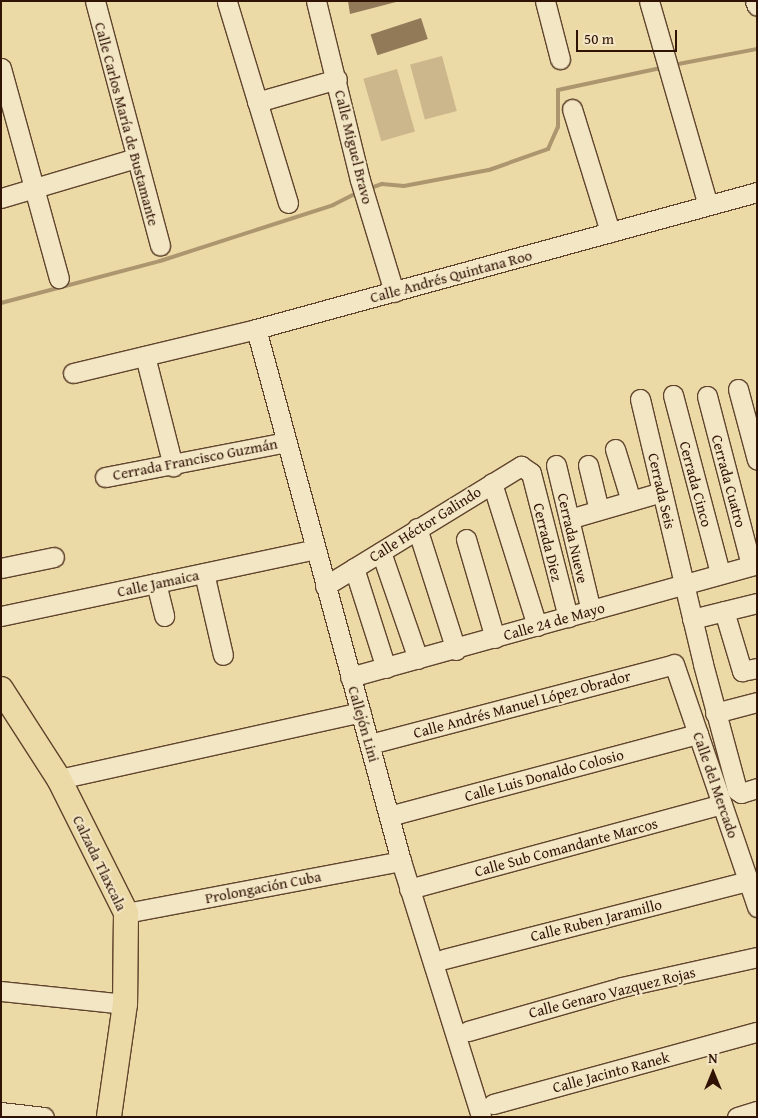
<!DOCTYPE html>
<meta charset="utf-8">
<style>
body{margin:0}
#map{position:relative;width:758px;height:1118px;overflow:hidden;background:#ebd9a6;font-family:"Gentium Book Plus",serif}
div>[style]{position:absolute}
.green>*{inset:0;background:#cbb78b;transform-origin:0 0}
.stream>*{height:4px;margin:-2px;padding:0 2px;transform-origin:2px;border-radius:2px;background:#ac966f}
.building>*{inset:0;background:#927a59;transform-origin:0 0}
.roads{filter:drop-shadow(1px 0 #60442d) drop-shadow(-1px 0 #60442d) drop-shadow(0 1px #60442d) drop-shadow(0 -1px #60442d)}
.minor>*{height:19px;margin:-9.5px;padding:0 9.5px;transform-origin:9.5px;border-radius:9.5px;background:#f2e6c5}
.major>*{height:24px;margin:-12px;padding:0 12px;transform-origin:12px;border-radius:12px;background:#ebd9a6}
span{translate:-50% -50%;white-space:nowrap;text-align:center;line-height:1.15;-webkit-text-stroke:4px #f2e6c5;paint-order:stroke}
.street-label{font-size:15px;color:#311305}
.frame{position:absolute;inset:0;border:2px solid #311305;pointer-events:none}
.north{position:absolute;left:688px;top:1048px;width:50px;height:50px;-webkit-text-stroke:4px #f2e6c5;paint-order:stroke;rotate:0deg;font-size:14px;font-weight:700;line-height:20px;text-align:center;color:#311305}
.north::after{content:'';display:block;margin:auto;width:18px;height:22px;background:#311305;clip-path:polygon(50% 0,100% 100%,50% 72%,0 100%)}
.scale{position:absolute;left:576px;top:30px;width:101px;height:22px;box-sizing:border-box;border:2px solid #311305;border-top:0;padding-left:6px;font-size:15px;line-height:18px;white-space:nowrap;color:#311305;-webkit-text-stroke:4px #f2e6c5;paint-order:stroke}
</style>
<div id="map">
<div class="green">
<div style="left:442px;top:56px;width:57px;height:33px;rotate:75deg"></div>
<div style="left:397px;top:69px;width:65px;height:35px;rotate:74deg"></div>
</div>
<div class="stream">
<div style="left:673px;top:65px;width:86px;rotate:-10.8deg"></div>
<div style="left:368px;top:189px;width:15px;rotate:-20deg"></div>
<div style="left:382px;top:184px;width:22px;rotate:5deg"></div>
<div style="left:404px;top:186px;width:86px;rotate:-10.7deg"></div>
<div style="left:489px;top:170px;width:63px;rotate:-19.6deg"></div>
<div style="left:548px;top:149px;width:24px;rotate:-66deg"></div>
<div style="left:558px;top:127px;width:37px;rotate:-90deg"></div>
<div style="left:558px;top:90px;width:105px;rotate:-12.1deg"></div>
<div style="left:1px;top:303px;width:164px;rotate:-14.8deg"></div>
<div style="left:160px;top:261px;width:182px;rotate:-17.9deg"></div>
<div style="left:333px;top:205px;width:27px;rotate:-27deg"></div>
</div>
<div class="building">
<div style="clip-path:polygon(348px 1px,396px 1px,396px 2px,350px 14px)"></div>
<div style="left:421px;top:18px;width:22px;height:53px;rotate:72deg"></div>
</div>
<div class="roads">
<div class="minor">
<div style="left:95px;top:1px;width:253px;rotate:75.1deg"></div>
<div style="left:316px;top:1px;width:184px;rotate:76.2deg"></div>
<div style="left:360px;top:180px;width:117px;rotate:73.1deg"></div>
<div style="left:545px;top:1px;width:60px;rotate:75.5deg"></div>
<div style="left:649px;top:1px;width:212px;rotate:73.9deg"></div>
<div style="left:755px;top:1px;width:5px;rotate:68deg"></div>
<div style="left:227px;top:2px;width:210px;rotate:73.1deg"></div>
<div style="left:1px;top:68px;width:218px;rotate:74.6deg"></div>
<div style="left:257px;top:102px;width:83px;rotate:-16deg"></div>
<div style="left:572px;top:109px;width:129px;rotate:72.8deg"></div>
<div style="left:1px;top:198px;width:141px;rotate:-16.5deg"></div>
<div style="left:256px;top:329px;width:551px;rotate:74.75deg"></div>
<div style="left:401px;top:861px;width:268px;rotate:72.6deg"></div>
<div style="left:145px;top:356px;width:114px;rotate:75.7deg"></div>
<div style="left:73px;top:373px;width:188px;rotate:-13.5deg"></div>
<div style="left:256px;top:329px;width:519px;rotate:-15.29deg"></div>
<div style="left:738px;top:389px;width:73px;rotate:75deg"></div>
<div style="left:673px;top:395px;width:184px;rotate:75.2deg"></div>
<div style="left:707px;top:396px;width:175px;rotate:75.4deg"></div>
<div style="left:640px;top:399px;width:272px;rotate:76.6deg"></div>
<div style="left:703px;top:664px;width:131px;rotate:74.9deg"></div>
<div style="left:737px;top:790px;width:5px;rotate:37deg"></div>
<div style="left:741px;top:793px;width:17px;rotate:-17deg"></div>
<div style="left:615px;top:449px;width:54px;rotate:72.9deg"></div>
<div style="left:556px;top:465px;width:150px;rotate:76.5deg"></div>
<div style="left:588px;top:465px;width:46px;rotate:76.3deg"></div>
<div style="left:105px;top:477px;width:184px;rotate:-10.9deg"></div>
<div style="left:492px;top:483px;width:150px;rotate:72.5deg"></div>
<div style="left:569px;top:519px;width:97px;rotate:-16.2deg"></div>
<div style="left:417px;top:528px;width:128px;rotate:72.3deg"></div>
<div style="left:466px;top:539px;width:103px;rotate:73.7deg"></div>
<div style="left:381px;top:552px;width:113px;rotate:70.9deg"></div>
<div style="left:1px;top:568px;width:54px;rotate:-11.7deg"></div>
<div style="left:354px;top:568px;width:105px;rotate:72.3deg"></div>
<div style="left:204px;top:573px;width:84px;rotate:77deg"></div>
<div style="left:156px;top:583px;width:34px;rotate:76deg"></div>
<div style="left:325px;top:586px;width:230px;rotate:-31.5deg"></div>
<div style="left:521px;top:466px;width:12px;rotate:35deg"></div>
<div style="left:531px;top:473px;width:149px;rotate:75.6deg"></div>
<div style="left:724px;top:611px;width:63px;rotate:73.3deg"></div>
<div style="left:742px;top:671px;width:15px;rotate:-11deg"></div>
<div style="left:1px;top:616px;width:321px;rotate:-12deg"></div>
<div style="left:692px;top:619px;width:67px;rotate:-13.8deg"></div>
<div style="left:350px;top:677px;width:422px;rotate:-15.5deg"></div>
<div style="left:715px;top:713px;width:43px;rotate:-14.7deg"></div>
<div style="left:370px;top:744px;width:314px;rotate:-14.7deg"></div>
<div style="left:674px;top:664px;width:257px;rotate:71.1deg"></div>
<div style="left:59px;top:779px;width:309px;rotate:-12.5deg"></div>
<div style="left:389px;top:816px;width:320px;rotate:-14.9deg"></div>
<div style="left:409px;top:889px;width:324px;rotate:-15.2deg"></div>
<div style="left:126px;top:913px;width:280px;rotate:-10.7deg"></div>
<div style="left:444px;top:959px;width:314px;rotate:-14.4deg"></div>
<div style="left:1px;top:991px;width:125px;rotate:6deg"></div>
<div style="left:468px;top:1031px;width:160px;rotate:-15.9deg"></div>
<div style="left:622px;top:987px;width:138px;rotate:-12.5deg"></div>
<div style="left:493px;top:1104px;width:274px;rotate:-15.3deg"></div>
<div style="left:1px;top:1112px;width:43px;rotate:6.6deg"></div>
<div style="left:737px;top:1117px;width:21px;rotate:-17deg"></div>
</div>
<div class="major">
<div style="left:1px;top:689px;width:107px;rotate:57.2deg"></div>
<div style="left:59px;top:779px;width:150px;rotate:63.4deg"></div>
<div style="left:126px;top:913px;width:91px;rotate:90.6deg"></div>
<div style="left:125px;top:1004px;width:114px;rotate:98.1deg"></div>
</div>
</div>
<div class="street-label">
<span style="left:127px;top:124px;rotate:75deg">Calle Carlos María de Bustamante</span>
<span style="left:354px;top:147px;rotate:76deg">Calle Miguel Bravo</span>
<span style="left:451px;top:276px;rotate:-15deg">Calle Andrés Quintana Roo</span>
<span style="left:195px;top:459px;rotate:-11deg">Cerrada Francisco Guzmán</span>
<span style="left:729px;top:481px;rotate:75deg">Cerrada Cuatro</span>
<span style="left:696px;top:484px;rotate:75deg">Cerrada Cinco</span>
<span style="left:662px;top:491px;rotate:77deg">Cerrada Seis</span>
<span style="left:425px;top:524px;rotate:-32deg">Calle Héctor Galindo</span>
<span style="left:573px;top:538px;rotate:77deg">Cerrada Nueve</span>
<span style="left:548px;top:542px;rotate:76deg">Cerrada Diez</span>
<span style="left:158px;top:583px;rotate:-12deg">Calle Jamaica</span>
<span style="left:554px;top:621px;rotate:-16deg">Calle 24 de Mayo</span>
<span style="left:522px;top:704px;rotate:-15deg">Calle Andrés Manuel López Obrador</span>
<span style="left:364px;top:724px;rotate:74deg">Callejón Lini</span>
<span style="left:544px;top:775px;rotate:-15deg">Calle Luis Donaldo Colosio</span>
<span style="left:716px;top:785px;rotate:71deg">Calle del Mercado</span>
<span style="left:566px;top:847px;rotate:-15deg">Calle Sub Comandante Marcos</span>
<span style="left:100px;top:863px;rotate:64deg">Calzada Tlaxcala</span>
<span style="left:263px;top:887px;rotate:-11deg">Prolongación Cuba</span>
<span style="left:596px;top:920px;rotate:-14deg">Calle Ruben Jaramillo</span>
<span style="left:612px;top:992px;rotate:-14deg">Calle Genaro Vazquez Rojas</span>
<span style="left:611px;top:1072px;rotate:-15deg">Calle Jacinto Ranek</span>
</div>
<div class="frame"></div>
<div class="north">N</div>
<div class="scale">50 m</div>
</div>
